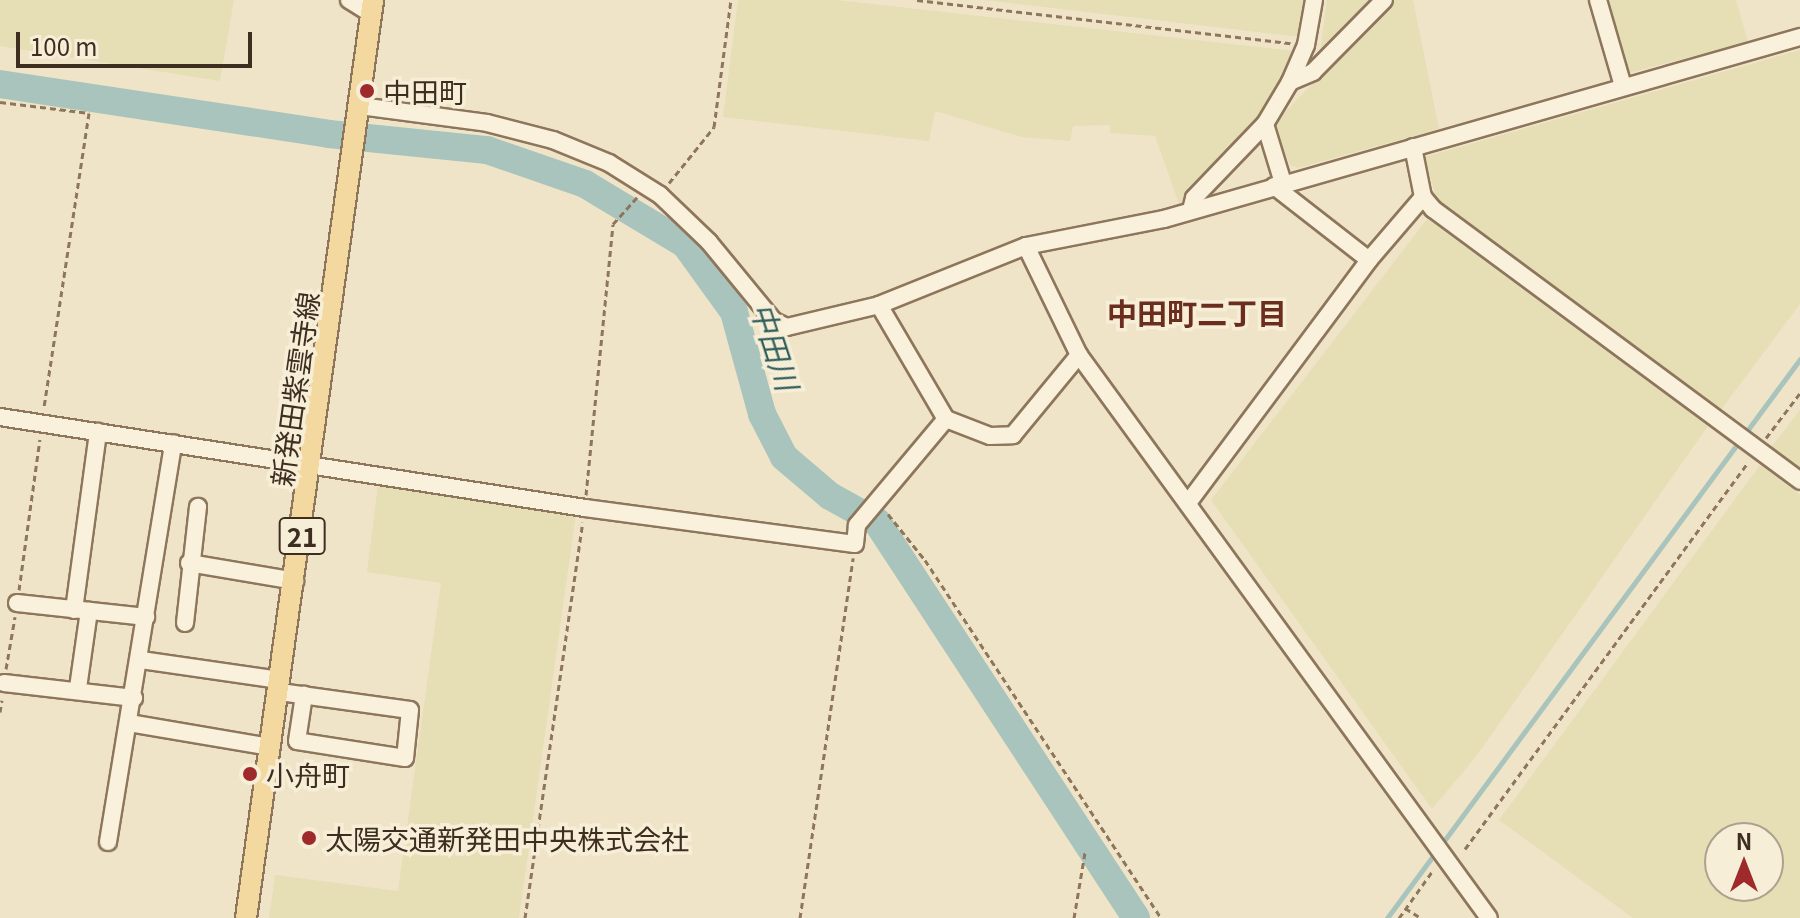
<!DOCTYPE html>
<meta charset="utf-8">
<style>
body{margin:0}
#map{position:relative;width:1800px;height:918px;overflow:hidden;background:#f0e4c8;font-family:Georgia,"Noto Sans JP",serif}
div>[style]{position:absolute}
.farmland>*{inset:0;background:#e6deb5}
.stream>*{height:5px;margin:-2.5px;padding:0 2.5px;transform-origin:2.5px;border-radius:2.5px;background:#a9c4bc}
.river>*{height:28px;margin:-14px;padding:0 14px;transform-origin:14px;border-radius:14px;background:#a9c4bc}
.path>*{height:3px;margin-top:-1.5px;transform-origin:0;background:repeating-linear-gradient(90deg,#8d765c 0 6px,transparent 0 10px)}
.roads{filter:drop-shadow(2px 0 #8d765c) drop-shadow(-2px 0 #8d765c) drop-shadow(0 2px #8d765c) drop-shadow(0 -2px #8d765c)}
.minor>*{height:16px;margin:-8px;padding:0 8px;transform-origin:8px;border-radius:8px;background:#faf1dc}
.major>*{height:20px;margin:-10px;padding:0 10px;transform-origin:10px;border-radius:10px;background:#f3d9a0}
.dots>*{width:22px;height:22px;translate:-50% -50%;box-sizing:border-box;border:4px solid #f7eed8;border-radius:50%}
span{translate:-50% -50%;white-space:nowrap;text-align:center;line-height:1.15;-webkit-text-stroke:7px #f7eed8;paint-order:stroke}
.shield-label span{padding:2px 6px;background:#f7eed8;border:2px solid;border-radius:6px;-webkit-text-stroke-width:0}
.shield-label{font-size:26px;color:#3d2e20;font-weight:700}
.poi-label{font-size:28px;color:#3d2e20}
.left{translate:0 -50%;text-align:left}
.street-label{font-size:28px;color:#3d2e20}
.neighbourhood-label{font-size:30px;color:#6b2e1e;font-weight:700}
.water-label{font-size:30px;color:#2f5d5a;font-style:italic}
.north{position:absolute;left:1704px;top:822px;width:80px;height:80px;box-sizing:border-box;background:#f7eed8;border:2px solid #ada18e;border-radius:50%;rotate:0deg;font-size:22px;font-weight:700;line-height:32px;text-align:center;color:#3d2e20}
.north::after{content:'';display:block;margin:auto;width:28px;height:36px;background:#9e2a2b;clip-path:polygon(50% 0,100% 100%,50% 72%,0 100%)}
.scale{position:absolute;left:16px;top:32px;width:236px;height:36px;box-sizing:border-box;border:4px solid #3d2e20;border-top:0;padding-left:10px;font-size:24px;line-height:28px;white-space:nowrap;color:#3d2e20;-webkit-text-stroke:6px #f7eed8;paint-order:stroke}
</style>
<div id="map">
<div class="farmland">
<div style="clip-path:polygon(0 0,234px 0,220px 81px,0 46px)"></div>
<div style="clip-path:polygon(738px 0,837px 0,1295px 51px,1269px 107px,1179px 204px,1155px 136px,1110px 133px,1110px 125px,1073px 126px,1070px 141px,1021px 137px,935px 111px,929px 141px,723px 117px)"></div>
<div style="clip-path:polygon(984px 0,1305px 0,1299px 37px)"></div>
<div style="clip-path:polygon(1327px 0,1372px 0,1320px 52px)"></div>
<div style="clip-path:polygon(1395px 0,1413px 0,1439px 129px,1298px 168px,1290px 165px,1273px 124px)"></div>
<div style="clip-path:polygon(1606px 0,1736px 0,1748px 42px,1628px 73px)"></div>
<div style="clip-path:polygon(1800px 50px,1800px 304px,1720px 411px,1437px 201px,1425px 157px)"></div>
<div style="clip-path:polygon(1427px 219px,1708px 426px,1475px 758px,1432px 809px,1211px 500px)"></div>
<div style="clip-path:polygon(1800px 410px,1800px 473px,1769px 450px)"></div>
<div style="clip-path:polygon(evenodd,1760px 465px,1800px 495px,1800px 918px,1633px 918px,1499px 820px,1760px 465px,1720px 838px,1768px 838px,1768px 886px,1720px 886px,1720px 838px)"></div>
<div style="clip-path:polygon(378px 485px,576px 514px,519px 918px,269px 918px,275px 875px,398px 891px,441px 583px,367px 572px)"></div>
</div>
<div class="stream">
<div style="left:1387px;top:918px;width:695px;rotate:-53.54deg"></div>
</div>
<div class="river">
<div style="left:0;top:84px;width:333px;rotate:8.6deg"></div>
<div style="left:329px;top:134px;width:159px;rotate:5.8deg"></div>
<div style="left:487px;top:150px;width:104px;rotate:19.1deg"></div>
<div style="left:585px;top:184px;width:117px;rotate:31deg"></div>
<div style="left:685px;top:244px;width:84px;rotate:54.2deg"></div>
<div style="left:734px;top:312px;width:106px;rotate:74.6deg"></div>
<div style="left:762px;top:414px;width:48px;rotate:62.9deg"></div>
<div style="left:784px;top:457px;width:60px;rotate:40.3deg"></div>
<div style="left:830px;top:496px;width:54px;rotate:29deg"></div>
<div style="left:877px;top:522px;width:473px;rotate:56.8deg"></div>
</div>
<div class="path">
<div style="left:917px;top:0;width:376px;rotate:6.6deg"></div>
<div style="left:0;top:102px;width:90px;rotate:7deg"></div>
<div style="left:89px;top:113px;width:297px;rotate:98.7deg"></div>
<div style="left:669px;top:183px;width:72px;rotate:-51.2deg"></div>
<div style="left:714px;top:127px;width:128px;rotate:-82.4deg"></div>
<div style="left:1766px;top:438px;width:56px;rotate:-52.9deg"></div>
<div style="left:586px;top:495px;width:272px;rotate:-84.3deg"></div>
<div style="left:613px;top:224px;width:36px;rotate:-48deg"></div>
<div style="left:888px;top:514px;width:59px;rotate:51.2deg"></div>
<div style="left:925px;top:560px;width:429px;rotate:56.6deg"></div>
<div style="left:19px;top:590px;width:152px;rotate:-82.1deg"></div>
<div style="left:6px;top:669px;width:53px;rotate:-80.2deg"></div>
<div style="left:0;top:712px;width:12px;rotate:-81deg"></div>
<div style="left:1465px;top:849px;width:478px;rotate:-53.8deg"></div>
<div style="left:1405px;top:908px;width:19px;rotate:32deg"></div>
<div style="left:525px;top:918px;width:400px;rotate:-81.7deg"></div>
<div style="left:800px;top:918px;width:364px;rotate:-81.6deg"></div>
<div style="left:1074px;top:918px;width:67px;rotate:-80.5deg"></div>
<div style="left:1399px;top:918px;width:60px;rotate:-54.5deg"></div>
</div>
<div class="roads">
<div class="minor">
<div style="left:349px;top:0;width:26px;rotate:32deg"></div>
<div style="left:1598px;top:0;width:90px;rotate:73.8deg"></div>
<div style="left:1290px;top:82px;width:25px;rotate:-23deg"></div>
<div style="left:1313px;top:72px;width:101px;rotate:-45.4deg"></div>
<div style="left:360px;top:106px;width:128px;rotate:7.6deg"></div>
<div style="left:487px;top:123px;width:68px;rotate:14.4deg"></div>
<div style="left:553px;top:140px;width:61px;rotate:22.3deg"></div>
<div style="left:609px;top:163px;width:60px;rotate:32.1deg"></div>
<div style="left:660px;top:195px;width:68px;rotate:43.8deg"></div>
<div style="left:709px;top:242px;width:102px;rotate:50.6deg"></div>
<div style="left:774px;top:321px;width:14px;rotate:25deg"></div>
<div style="left:787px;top:327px;width:95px;rotate:-13.4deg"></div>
<div style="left:879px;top:305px;width:158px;rotate:-21.9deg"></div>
<div style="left:1026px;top:246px;width:141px;rotate:-11.1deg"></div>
<div style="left:1164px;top:219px;width:662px;rotate:-15.97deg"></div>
<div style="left:1265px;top:124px;width:62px;rotate:73deg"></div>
<div style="left:1413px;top:147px;width:51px;rotate:78.7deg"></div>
<div style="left:1423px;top:197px;width:16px;rotate:50deg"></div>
<div style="left:1433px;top:209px;width:457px;rotate:36.5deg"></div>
<div style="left:1274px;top:186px;width:120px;rotate:37.9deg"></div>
<div style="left:1191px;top:210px;width:12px;rotate:-76deg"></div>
<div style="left:1194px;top:198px;width:103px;rotate:-46.2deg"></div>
<div style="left:1265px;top:124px;width:49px;rotate:-59.2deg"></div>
<div style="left:1290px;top:82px;width:40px;rotate:-66.6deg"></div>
<div style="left:1306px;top:45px;width:46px;rotate:-79.9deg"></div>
<div style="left:1026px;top:246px;width:121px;rotate:64.1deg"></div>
<div style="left:1079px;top:355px;width:696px;rotate:53.94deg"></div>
<div style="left:879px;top:305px;width:132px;rotate:59.6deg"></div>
<div style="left:946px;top:419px;width:47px;rotate:21.1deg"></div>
<div style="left:990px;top:436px;width:23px;rotate:-2deg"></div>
<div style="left:1013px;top:435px;width:104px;rotate:-50.5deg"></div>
<div style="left:0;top:417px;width:592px;rotate:8.84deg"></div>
<div style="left:585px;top:508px;width:272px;rotate:7.6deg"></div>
<div style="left:855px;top:544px;width:19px;rotate:-84deg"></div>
<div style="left:857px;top:525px;width:138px;rotate:-50deg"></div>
<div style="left:1188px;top:503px;width:303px;rotate:-53.3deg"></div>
<div style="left:1369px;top:260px;width:83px;rotate:-49.4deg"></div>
<div style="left:189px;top:563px;width:108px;rotate:9.6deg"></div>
<div style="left:17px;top:603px;width:130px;rotate:6.2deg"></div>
<div style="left:74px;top:610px;width:180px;rotate:-82.3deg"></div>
<div style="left:185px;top:623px;width:117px;rotate:-83.6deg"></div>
<div style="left:141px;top:660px;width:140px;rotate:8.2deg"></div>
<div style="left:4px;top:683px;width:131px;rotate:6.6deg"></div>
<div style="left:78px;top:688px;width:78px;rotate:-81.9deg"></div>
<div style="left:280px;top:692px;width:131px;rotate:7.9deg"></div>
<div style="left:410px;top:710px;width:48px;rotate:95.9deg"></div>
<div style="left:405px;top:758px;width:109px;rotate:-171.1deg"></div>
<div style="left:297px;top:741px;width:47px;rotate:-81.3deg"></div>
<div style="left:129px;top:723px;width:144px;rotate:9.6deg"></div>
<div style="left:108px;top:842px;width:404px;rotate:-80.7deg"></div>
</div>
<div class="major">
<div style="left:246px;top:918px;width:927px;rotate:-82.12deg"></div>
</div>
</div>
<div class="dots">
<div style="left:367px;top:91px;background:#9e2a2b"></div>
<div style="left:250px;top:774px;background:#9e2a2b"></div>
<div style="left:309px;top:838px;background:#9e2a2b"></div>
</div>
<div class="shield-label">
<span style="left:302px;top:536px">21</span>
</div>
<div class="poi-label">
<span class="left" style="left:383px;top:91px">中田町</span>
<span class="left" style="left:266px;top:774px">小舟町</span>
<span class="left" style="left:325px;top:838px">太陽交通新発田中央株式会社</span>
</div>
<div class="street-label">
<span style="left:294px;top:389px;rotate:-82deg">新発田紫雲寺線</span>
</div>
<div class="neighbourhood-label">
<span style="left:1197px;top:312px">中田町二丁目</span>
</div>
<div class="water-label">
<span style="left:776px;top:346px;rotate:72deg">中田川</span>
</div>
<div class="north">N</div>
<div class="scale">100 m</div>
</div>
